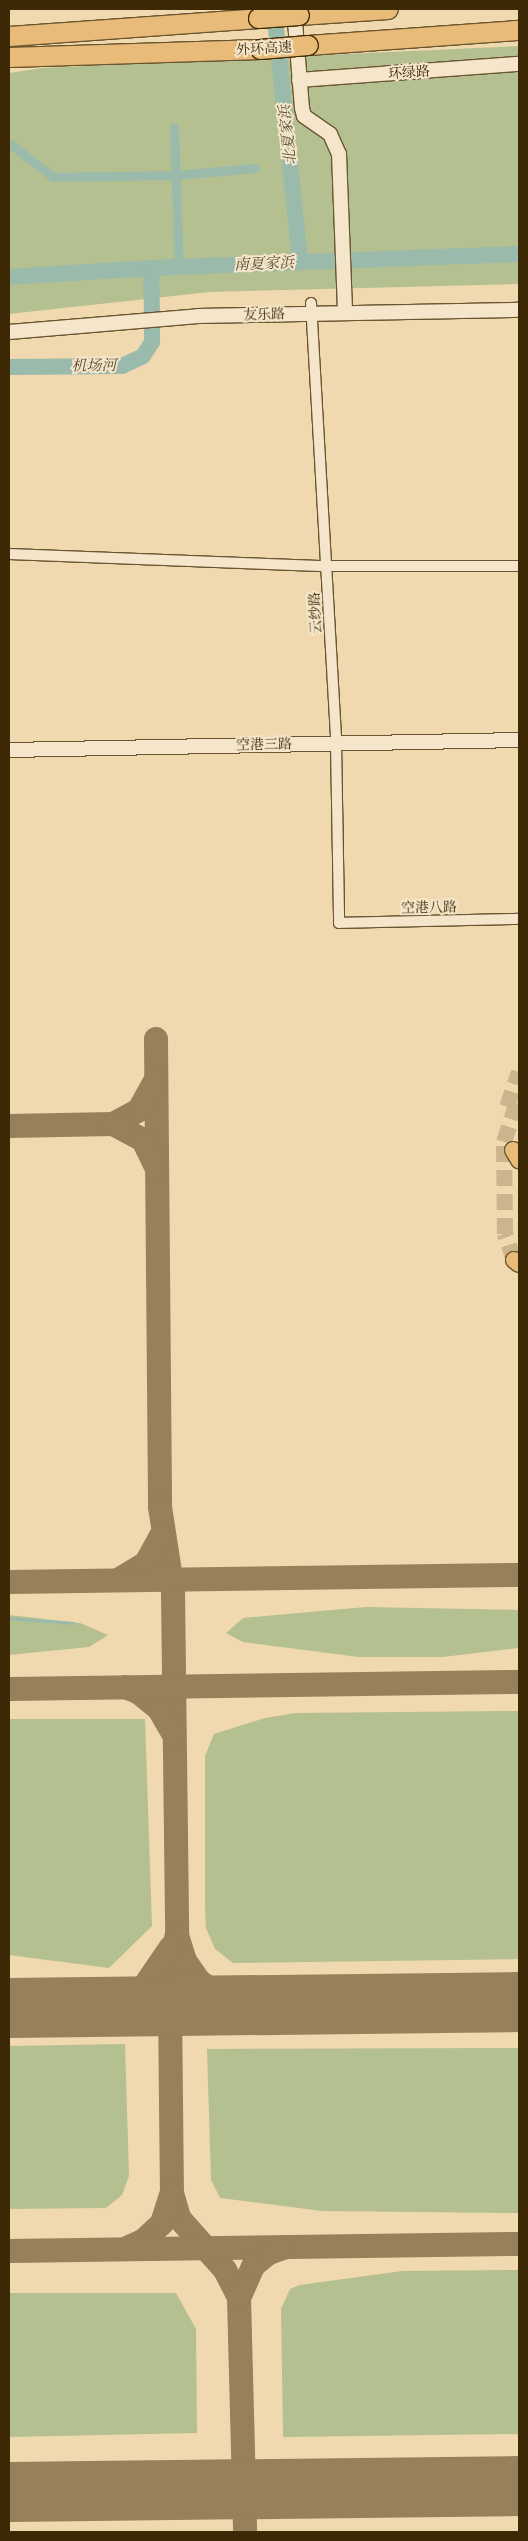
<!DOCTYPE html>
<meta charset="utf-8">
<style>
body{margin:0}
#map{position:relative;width:528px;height:2541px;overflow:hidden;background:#f0d8af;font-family:"Libre Caslon Text","Noto Serif SC",serif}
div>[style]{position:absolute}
.green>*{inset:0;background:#b4c08f}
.stream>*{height:2.5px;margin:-1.25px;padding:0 1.25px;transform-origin:1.25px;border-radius:1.25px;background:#9abaab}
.canal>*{height:9px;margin:-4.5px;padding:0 4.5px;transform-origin:4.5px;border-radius:4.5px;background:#9abaab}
.river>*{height:16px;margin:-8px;padding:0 8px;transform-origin:8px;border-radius:8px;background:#9abaab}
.taxiway>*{height:24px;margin:-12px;padding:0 12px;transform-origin:12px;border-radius:12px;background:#97805a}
.runway>*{height:60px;margin:-30px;padding:0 30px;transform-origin:30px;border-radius:30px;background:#97805a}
.primary-tunnel>*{height:16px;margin-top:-8px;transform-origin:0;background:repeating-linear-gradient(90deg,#ccb58d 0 16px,transparent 0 24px)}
.roads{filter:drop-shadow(1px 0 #6a5530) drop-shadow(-1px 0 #6a5530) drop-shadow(0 1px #6a5530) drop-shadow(0 -1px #6a5530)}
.street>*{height:10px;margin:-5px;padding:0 5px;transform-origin:5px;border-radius:5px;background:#f5e6cb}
.secondary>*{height:14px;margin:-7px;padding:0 7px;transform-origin:7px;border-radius:7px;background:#f5e6cb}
.primary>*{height:16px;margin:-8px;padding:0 8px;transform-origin:8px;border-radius:8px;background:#e8bc78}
.highway>*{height:19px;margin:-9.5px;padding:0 9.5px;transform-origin:9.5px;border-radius:9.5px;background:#e8bc78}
.bridges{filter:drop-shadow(1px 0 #3e2906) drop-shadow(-1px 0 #3e2906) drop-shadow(0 1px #3e2906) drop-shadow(0 -1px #3e2906)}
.highway-bridge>*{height:19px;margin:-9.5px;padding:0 9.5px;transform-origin:9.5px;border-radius:9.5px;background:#e8bc78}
span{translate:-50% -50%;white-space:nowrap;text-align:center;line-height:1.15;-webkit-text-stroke:4px #f5e6cb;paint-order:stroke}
.street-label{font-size:14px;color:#3e2906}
.water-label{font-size:15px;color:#554d2f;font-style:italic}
.frame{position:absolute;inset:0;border:10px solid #3e2906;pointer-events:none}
</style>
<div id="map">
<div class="green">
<div style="clip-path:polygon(519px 46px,519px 284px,209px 292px,9px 314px,9px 73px,42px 68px)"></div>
<div style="clip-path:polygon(366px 1607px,519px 1610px,519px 1648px,443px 1657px,359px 1657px,243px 1642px,226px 1633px,243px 1618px)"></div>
<div style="clip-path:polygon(9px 1615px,80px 1623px,108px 1635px,89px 1647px,9px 1655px)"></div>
<div style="clip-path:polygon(519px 1711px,519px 1959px,233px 1963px,215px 1949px,206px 1928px,205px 1908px,205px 1756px,214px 1734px,265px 1718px,296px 1713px)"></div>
<div style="clip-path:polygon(9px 1719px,145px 1719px,152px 1926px,109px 1968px,9px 1955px)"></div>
<div style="clip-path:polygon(125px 2044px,129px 2176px,122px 2195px,106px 2208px,9px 2209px,9px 2046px)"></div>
<div style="clip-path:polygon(519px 2048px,519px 2213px,322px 2211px,220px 2198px,211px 2180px,207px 2049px)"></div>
<div style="clip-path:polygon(519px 2270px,519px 2434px,283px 2437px,281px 2309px,290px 2289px,300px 2285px,402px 2271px)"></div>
<div style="clip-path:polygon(9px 2293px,176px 2293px,196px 2329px,197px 2433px,9px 2437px)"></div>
</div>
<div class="stream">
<div style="left:9px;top:1618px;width:64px;rotate:4.5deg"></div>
</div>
<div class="canal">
<div style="left:174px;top:127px;width:140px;rotate:88deg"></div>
<div style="left:9px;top:143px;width:56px;rotate:37.7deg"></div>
<div style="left:53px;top:177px;width:123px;rotate:-0.9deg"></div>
<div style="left:176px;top:175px;width:79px;rotate:-5.1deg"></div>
</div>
<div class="river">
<div style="left:274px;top:9px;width:254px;rotate:84.1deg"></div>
<div style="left:151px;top:268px;width:46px;rotate:88.8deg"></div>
<div style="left:9px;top:277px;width:142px;rotate:-3.6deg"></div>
<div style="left:151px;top:268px;width:368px;rotate:-2.2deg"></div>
<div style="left:9px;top:367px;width:113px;rotate:-0.5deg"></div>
<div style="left:122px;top:366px;width:23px;rotate:-25deg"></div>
<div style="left:143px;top:356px;width:17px;rotate:-57deg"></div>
<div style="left:152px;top:342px;width:18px;rotate:-90deg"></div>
</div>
<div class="taxiway">
<div style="left:156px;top:1039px;width:468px;rotate:89.5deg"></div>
<div style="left:160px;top:1507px;width:85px;rotate:81.2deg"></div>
<div style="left:173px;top:1591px;width:342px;rotate:89.3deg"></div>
<div style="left:177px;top:1933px;width:35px;rotate:100deg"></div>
<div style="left:171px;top:1967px;width:39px;rotate:91deg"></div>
<div style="left:170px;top:2006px;width:187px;rotate:89.4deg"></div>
<div style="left:172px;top:2193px;width:26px;rotate:74deg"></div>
<div style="left:179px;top:2218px;width:69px;rotate:48.5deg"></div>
<div style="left:225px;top:2270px;width:31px;rotate:63deg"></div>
<div style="left:239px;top:2298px;width:234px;rotate:88.5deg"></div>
<div style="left:113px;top:1124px;width:30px;rotate:-28deg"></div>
<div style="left:139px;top:1110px;width:33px;rotate:-61deg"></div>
<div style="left:9px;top:1126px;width:104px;rotate:-1.1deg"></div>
<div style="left:113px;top:1124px;width:34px;rotate:28deg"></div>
<div style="left:143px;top:1140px;width:28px;rotate:64deg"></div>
<div style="left:118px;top:1580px;width:33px;rotate:-31deg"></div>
<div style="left:146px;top:1563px;width:35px;rotate:-61deg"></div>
<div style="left:9px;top:1582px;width:510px;rotate:-0.79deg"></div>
<div style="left:125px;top:1687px;width:14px;rotate:21deg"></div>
<div style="left:138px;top:1692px;width:27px;rotate:39deg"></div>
<div style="left:159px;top:1709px;width:30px;rotate:60deg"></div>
<div style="left:9px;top:1689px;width:510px;rotate:-0.79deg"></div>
<div style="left:177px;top:1935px;width:27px;rotate:73deg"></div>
<div style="left:185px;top:1961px;width:24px;rotate:55deg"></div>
<div style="left:199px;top:1981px;width:19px;rotate:36deg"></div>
<div style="left:214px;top:1992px;width:37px;rotate:20deg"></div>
<div style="left:9px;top:1992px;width:99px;rotate:8.7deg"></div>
<div style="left:107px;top:2007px;width:9px;rotate:-13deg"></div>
<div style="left:116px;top:2005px;width:32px;rotate:-32deg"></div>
<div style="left:143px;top:1988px;width:50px;rotate:-55.7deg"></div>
<div style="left:127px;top:2248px;width:17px;rotate:-24deg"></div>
<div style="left:143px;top:2241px;width:26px;rotate:-43deg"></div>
<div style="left:162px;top:2223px;width:32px;rotate:-72deg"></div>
<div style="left:9px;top:2251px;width:510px;rotate:-0.79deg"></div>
<div style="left:239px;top:2298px;width:36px;rotate:-66deg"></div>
<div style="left:254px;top:2265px;width:19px;rotate:-39deg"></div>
<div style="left:269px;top:2253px;width:15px;rotate:-20deg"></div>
</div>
<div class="runway">
<div style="left:9px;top:2008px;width:510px;rotate:-0.67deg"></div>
<div style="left:9px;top:2492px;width:510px;rotate:-0.67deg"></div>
</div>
<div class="primary-tunnel">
<div style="left:507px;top:1107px;width:37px;rotate:-71deg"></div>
<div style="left:514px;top:1260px;width:28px;rotate:-109deg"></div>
<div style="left:505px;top:1234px;width:92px;rotate:-90.6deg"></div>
<div style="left:504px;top:1142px;width:48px;rotate:-71.9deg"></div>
</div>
<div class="roads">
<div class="street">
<div style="left:311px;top:303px;width:441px;rotate:86.7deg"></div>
<div style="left:336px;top:743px;width:180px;rotate:89deg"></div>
<div style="left:339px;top:923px;width:180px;rotate:-1.3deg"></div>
<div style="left:9px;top:554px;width:317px;rotate:2.2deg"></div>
<div style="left:326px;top:566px;width:193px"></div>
</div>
<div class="secondary">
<div style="left:294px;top:9px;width:99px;rotate:85.4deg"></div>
<div style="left:302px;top:108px;width:8px;rotate:76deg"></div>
<div style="left:304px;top:116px;width:32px;rotate:35deg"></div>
<div style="left:330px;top:134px;width:22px;rotate:66deg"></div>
<div style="left:339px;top:154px;width:158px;rotate:87.8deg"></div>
<div style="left:299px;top:80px;width:221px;rotate:-4.2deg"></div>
<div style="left:9px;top:332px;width:190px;rotate:-4.8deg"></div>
<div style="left:198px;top:316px;width:321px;rotate:-1.1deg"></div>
<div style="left:9px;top:750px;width:510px;rotate:-1.12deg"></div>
</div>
<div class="primary">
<div style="left:513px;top:1150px;width:12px;rotate:59deg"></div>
<div style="left:514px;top:1260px;width:6px;rotate:39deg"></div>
</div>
<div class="highway">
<div style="left:299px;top:15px;width:89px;rotate:-3.9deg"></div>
<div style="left:9px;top:36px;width:250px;rotate:-4.1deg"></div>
<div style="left:308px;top:45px;width:212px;rotate:-4.1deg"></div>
<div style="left:9px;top:57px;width:251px;rotate:-1.8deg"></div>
</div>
</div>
<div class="bridges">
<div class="highway-bridge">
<div style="left:258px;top:18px;width:41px;rotate:-4.2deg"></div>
<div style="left:260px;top:49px;width:48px;rotate:-4.8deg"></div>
</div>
</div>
<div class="street-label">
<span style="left:264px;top:48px;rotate:-3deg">外环高速</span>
<span style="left:409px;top:72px;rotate:-4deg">环绿路</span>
<span style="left:264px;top:314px;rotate:-2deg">友乐路</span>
<span style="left:315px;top:613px;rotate:-93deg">云纱路</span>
<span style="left:264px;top:744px;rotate:-1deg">空港三路</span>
<span style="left:429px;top:907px;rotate:-1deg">空港八路</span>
</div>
<div class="water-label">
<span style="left:287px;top:135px;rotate:-96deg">北夏家浜</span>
<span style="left:264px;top:263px;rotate:-2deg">南夏家浜</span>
<span style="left:94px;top:365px;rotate:-1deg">机场河</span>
</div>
<div class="frame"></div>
</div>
